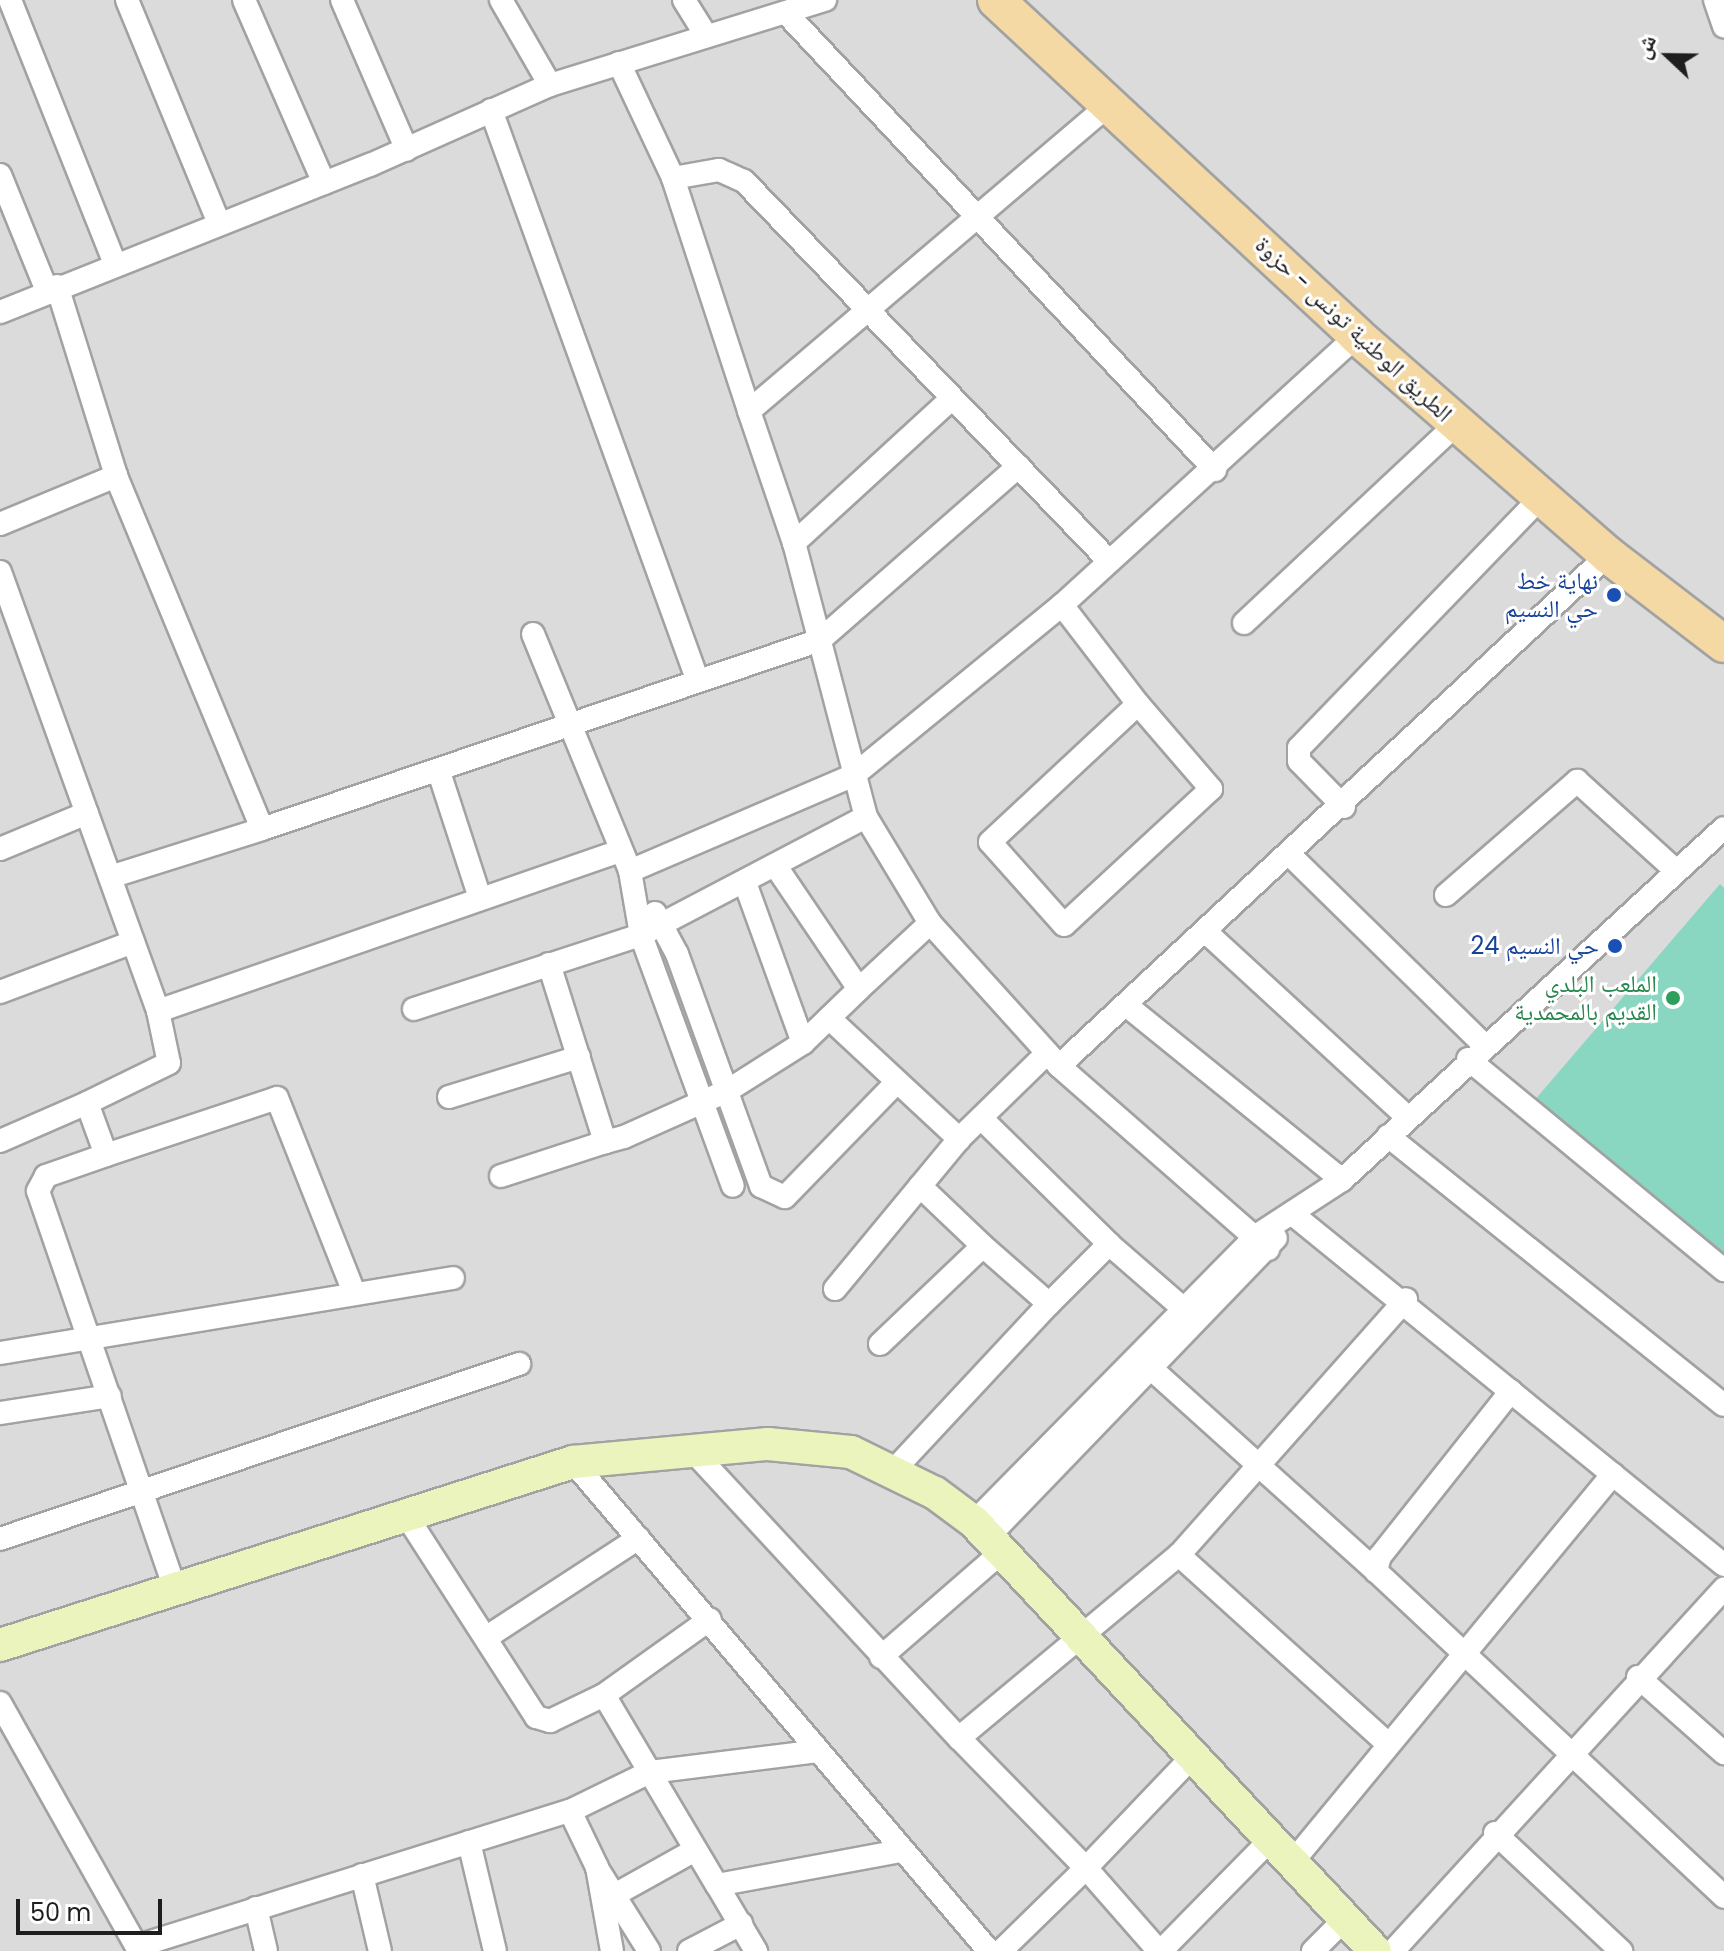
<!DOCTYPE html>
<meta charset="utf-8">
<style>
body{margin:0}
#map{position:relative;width:1724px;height:1951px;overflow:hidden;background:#eeece5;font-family:Poppins,"Noto Naskh Arabic",sans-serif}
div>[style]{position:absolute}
.residential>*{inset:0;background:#dcdbdb;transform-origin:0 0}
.pitch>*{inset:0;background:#89d7c0}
.roads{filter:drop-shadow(2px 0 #a2a2a2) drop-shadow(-2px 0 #a2a2a2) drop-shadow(0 2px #a2a2a2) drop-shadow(0 -2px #a2a2a2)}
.street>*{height:22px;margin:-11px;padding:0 11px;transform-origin:11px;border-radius:11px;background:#fff}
.secondary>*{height:32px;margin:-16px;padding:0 16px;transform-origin:16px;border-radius:16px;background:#ecf4bd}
.primary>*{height:36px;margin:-18px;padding:0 18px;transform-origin:18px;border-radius:18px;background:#f4d9a4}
.dots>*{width:22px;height:22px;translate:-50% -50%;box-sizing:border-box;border:4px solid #fff;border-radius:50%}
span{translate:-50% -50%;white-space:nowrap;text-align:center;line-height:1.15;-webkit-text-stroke:6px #fff;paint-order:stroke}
.street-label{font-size:24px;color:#1e1e1e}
.transit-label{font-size:24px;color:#164399}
.right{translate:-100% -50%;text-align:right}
.leisure-label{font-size:24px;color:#27864d}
.north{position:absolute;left:1628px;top:16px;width:80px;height:80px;-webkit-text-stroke:6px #fff;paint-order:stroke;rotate:292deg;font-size:22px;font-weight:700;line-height:32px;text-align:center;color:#1e1e1e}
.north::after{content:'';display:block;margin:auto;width:28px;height:36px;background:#1e1e1e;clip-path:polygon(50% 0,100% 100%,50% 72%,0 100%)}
.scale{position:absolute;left:16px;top:1899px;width:146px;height:36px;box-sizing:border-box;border:4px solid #1e1e1e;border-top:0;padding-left:10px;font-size:24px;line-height:28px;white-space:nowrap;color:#1e1e1e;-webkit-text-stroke:6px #fff;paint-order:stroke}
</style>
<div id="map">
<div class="residential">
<div style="left:0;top:0;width:1724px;height:1951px"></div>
</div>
<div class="pitch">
<div style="clip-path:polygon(1720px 884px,1724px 888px,1724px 1266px,1527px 1109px)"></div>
</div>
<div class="roads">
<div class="street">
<div style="left:10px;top:0;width:282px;rotate:68.3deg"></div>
<div style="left:127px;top:0;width:239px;rotate:67.6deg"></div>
<div style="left:244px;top:0;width:200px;rotate:66.4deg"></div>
<div style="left:342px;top:0;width:163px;rotate:66.6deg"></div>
<div style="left:501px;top:0;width:98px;rotate:60deg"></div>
<div style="left:684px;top:0;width:39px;rotate:58deg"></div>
<div style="left:1715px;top:0;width:28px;rotate:71deg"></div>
<div style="left:786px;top:13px;width:627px;rotate:46.81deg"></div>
<div style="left:619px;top:63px;width:127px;rotate:64.8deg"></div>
<div style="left:673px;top:178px;width:245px;rotate:71.9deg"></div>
<div style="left:491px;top:110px;width:602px;rotate:70.09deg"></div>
<div style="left:0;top:175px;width:125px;rotate:67.9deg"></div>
<div style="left:673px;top:178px;width:47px;rotate:-9.9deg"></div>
<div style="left:719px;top:170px;width:27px;rotate:24deg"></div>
<div style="left:744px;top:181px;width:527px;rotate:46.15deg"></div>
<div style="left:57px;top:286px;width:199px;rotate:72.7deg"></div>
<div style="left:0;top:312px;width:398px;rotate:-21.7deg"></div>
<div style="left:370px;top:165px;width:197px;rotate:-24deg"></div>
<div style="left:550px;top:85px;width:288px;rotate:-17.2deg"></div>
<div style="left:0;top:524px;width:126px;rotate:-22.5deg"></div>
<div style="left:116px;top:476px;width:382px;rotate:67.5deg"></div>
<div style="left:262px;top:829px;width:589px;rotate:-18.71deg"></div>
<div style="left:820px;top:640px;width:264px;rotate:-41.2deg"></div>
<div style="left:794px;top:543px;width:213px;rotate:-42.5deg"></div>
<div style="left:0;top:572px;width:467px;rotate:70.2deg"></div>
<div style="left:158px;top:1011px;width:490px;rotate:-19.1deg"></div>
<div style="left:1062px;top:605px;width:125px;rotate:52.5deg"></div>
<div style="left:1244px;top:623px;width:291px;rotate:-43.1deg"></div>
<div style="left:533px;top:634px;width:256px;rotate:67.7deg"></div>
<div style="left:630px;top:871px;width:65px;rotate:80.2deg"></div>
<div style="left:641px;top:935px;width:267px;rotate:69.9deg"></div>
<div style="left:1138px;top:704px;width:112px;rotate:49.3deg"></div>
<div style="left:1211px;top:789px;width:200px;rotate:137.2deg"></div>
<div style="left:1064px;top:925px;width:111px;rotate:-131.7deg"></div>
<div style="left:990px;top:842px;width:202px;rotate:-43deg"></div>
<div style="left:439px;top:772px;width:129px;rotate:72deg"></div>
<div style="left:1344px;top:807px;width:64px;rotate:-134.4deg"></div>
<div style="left:1299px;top:761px;width:13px;rotate:-90deg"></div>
<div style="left:1299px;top:748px;width:349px;rotate:-46deg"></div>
<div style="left:866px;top:817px;width:124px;rotate:58.9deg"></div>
<div style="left:930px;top:923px;width:193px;rotate:47.9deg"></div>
<div style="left:1059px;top:1066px;width:278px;rotate:41.2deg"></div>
<div style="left:0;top:849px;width:94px;rotate:-22.5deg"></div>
<div style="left:1290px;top:855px;width:270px;rotate:44.4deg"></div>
<div style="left:777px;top:868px;width:146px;rotate:55.9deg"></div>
<div style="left:859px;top:989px;width:78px;rotate:136deg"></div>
<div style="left:630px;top:871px;width:244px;rotate:-23.2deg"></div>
<div style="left:854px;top:775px;width:269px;rotate:-39.3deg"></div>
<div style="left:1062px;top:605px;width:399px;rotate:-42.4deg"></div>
<div style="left:110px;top:877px;width:159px;rotate:-17.5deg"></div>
<div style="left:1446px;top:895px;width:174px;rotate:-41deg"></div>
<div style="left:1577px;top:781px;width:132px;rotate:42.2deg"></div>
<div style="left:655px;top:913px;width:47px;rotate:61.8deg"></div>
<div style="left:677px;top:954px;width:247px;rotate:70.1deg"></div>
<div style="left:761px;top:1186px;width:26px;rotate:25deg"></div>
<div style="left:785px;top:1197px;width:159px;rotate:-45.8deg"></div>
<div style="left:1206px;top:932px;width:275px;rotate:42.6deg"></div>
<div style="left:549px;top:964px;width:187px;rotate:72.5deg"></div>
<div style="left:605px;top:1142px;width:20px;rotate:-15deg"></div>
<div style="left:624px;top:1137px;width:113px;rotate:-24.1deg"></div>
<div style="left:727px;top:1091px;width:90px;rotate:-32.3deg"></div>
<div style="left:803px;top:1043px;width:170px;rotate:-109.9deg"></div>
<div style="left:859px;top:989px;width:97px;rotate:-42.9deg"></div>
<div style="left:0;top:992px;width:142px;rotate:-20.6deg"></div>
<div style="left:1126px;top:1005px;width:278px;rotate:39deg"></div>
<div style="left:414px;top:1009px;width:239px;rotate:-18.1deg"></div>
<div style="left:641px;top:935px;width:254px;rotate:-27.7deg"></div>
<div style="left:866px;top:817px;width:283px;rotate:-104.7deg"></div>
<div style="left:794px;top:543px;width:139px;rotate:-108.8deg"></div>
<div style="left:749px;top:411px;width:477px;rotate:-40.4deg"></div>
<div style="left:158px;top:1011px;width:53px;rotate:78.1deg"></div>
<div style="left:169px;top:1063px;width:91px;rotate:154deg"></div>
<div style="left:87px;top:1103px;width:55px;rotate:69.9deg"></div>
<div style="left:106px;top:1155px;width:180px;rotate:-18.4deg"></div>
<div style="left:277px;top:1098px;width:206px;rotate:68.4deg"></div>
<div style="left:829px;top:1018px;width:178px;rotate:42.9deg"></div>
<div style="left:959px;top:1139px;width:123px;rotate:-44.3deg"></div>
<div style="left:1468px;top:1059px;width:332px;rotate:39.5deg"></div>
<div style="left:1059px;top:1066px;width:750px;rotate:-42.95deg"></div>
<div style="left:449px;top:1097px;width:136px;rotate:-17.1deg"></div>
<div style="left:981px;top:1118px;width:180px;rotate:44.5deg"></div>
<div style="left:1388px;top:1136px;width:430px;rotate:38.7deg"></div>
<div style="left:0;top:1141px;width:95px;rotate:-23.6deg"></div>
<div style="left:106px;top:1155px;width:64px;rotate:160.7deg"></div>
<div style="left:46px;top:1176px;width:17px;rotate:118deg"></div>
<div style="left:38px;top:1191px;width:424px;rotate:71deg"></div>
<div style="left:501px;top:1176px;width:109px;rotate:-18.1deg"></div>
<div style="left:920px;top:1186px;width:87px;rotate:43.6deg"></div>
<div style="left:1295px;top:1216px;width:553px;rotate:39.13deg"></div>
<div style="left:835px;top:1289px;width:195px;rotate:-50.4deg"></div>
<div style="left:880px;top:1344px;width:142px;rotate:-43.6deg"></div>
<div style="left:983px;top:1246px;width:88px;rotate:41.3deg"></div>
<div style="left:1049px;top:1304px;width:85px;rotate:-45deg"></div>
<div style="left:1109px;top:1244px;width:101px;rotate:41deg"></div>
<div style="left:0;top:1353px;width:459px;rotate:-9.4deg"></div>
<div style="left:1145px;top:1363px;width:311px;rotate:42deg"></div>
<div style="left:1511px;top:1391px;width:211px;rotate:128.4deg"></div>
<div style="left:1380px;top:1556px;width:16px;rotate:105deg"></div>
<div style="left:1376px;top:1571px;width:477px;rotate:43.1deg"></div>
<div style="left:0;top:1413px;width:111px;rotate:-8.8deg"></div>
<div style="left:692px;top:1450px;width:393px;rotate:47.2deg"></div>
<div style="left:959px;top:1738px;width:286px;rotate:-39.8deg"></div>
<div style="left:573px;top:1462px;width:642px;rotate:49.61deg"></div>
<div style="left:894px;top:1470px;width:227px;rotate:-47deg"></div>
<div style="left:404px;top:1512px;width:244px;rotate:57.2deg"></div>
<div style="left:536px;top:1717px;width:15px;rotate:16deg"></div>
<div style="left:550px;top:1721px;width:60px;rotate:-25.7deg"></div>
<div style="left:604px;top:1695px;width:221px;rotate:59.3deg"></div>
<div style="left:717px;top:1885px;width:187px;rotate:-10.5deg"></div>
<div style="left:974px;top:1522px;width:402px;rotate:-45.4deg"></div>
<div style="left:1256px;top:1236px;width:103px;rotate:-33.1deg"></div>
<div style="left:1342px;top:1180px;width:519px;rotate:-42.66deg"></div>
<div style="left:988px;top:1537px;width:415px;rotate:-46.1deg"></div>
<div style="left:0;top:1539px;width:548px;rotate:-18.63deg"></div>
<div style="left:487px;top:1637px;width:181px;rotate:-33.1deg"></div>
<div style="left:881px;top:1657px;width:160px;rotate:-41deg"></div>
<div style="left:1638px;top:1677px;width:115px;rotate:41.5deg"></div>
<div style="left:604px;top:1695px;width:130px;rotate:-35.6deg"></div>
<div style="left:0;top:1703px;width:284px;rotate:60.7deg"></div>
<div style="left:959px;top:1738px;width:182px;rotate:45.7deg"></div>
<div style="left:1086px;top:1868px;width:153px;rotate:-46.3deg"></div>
<div style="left:1388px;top:1744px;width:282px;rotate:-137.9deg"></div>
<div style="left:1179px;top:1555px;width:342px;rotate:-48.4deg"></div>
<div style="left:570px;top:1811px;width:62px;rotate:64.3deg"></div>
<div style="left:597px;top:1867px;width:85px;rotate:79.9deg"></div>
<div style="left:1495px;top:1833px;width:173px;rotate:43.1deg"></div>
<div style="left:469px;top:1842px;width:112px;rotate:76.6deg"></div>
<div style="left:1290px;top:1865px;width:507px;rotate:-50.44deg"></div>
<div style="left:597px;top:1868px;width:98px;rotate:57.9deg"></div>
<div style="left:362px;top:1875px;width:78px;rotate:76.7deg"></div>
<div style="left:717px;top:1885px;width:77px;rotate:59.4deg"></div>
<div style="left:618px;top:1893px;width:86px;rotate:-29.2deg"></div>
<div style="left:256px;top:1908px;width:44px;rotate:76.9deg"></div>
<div style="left:138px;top:1946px;width:453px;rotate:-17.4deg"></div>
<div style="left:570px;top:1811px;width:89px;rotate:-26deg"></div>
<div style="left:650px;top:1772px;width:169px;rotate:-7.1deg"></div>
<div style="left:689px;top:1951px;width:59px;rotate:-27.4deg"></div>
<div style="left:1001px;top:1951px;width:119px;rotate:-44.3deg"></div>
<div style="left:1086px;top:1868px;width:111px;rotate:48.7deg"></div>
<div style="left:1161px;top:1951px;width:153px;rotate:-45.5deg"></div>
<div style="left:1313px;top:1951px;width:42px;rotate:-45deg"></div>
<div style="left:1393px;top:1951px;width:491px;rotate:-47.6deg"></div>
</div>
<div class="secondary">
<div style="left:0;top:1645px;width:602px;rotate:-17.71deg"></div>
<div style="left:573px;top:1462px;width:196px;rotate:-5.3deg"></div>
<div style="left:768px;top:1444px;width:83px;rotate:5.5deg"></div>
<div style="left:851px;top:1452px;width:93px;rotate:26deg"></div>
<div style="left:935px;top:1493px;width:49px;rotate:36.6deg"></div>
<div style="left:974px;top:1522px;width:587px;rotate:46.93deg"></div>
</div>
<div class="primary">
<div style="left:996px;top:0;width:493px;rotate:42.9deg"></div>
<div style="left:1357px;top:336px;width:333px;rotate:41.1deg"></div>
<div style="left:1608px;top:555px;width:146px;rotate:37.5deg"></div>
</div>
</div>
<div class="dots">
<div style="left:1614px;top:595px;background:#1a4fb4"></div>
<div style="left:1615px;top:946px;background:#1a4fb4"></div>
<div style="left:1673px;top:998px;background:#2e9e5b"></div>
</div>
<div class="street-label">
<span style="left:1354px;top:329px;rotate:43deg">الطريق الوطنية تونس - حزوة</span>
</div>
<div class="transit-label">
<span class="right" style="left:1598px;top:595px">نهاية خط<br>حي النسيم</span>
<span class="right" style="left:1599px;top:946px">حي النسيم 24</span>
</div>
<div class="leisure-label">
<span class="right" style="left:1657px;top:998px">الملعب البلدي<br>القديم بالمحمدية</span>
</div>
<div class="north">ش</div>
<div class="scale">50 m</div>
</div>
